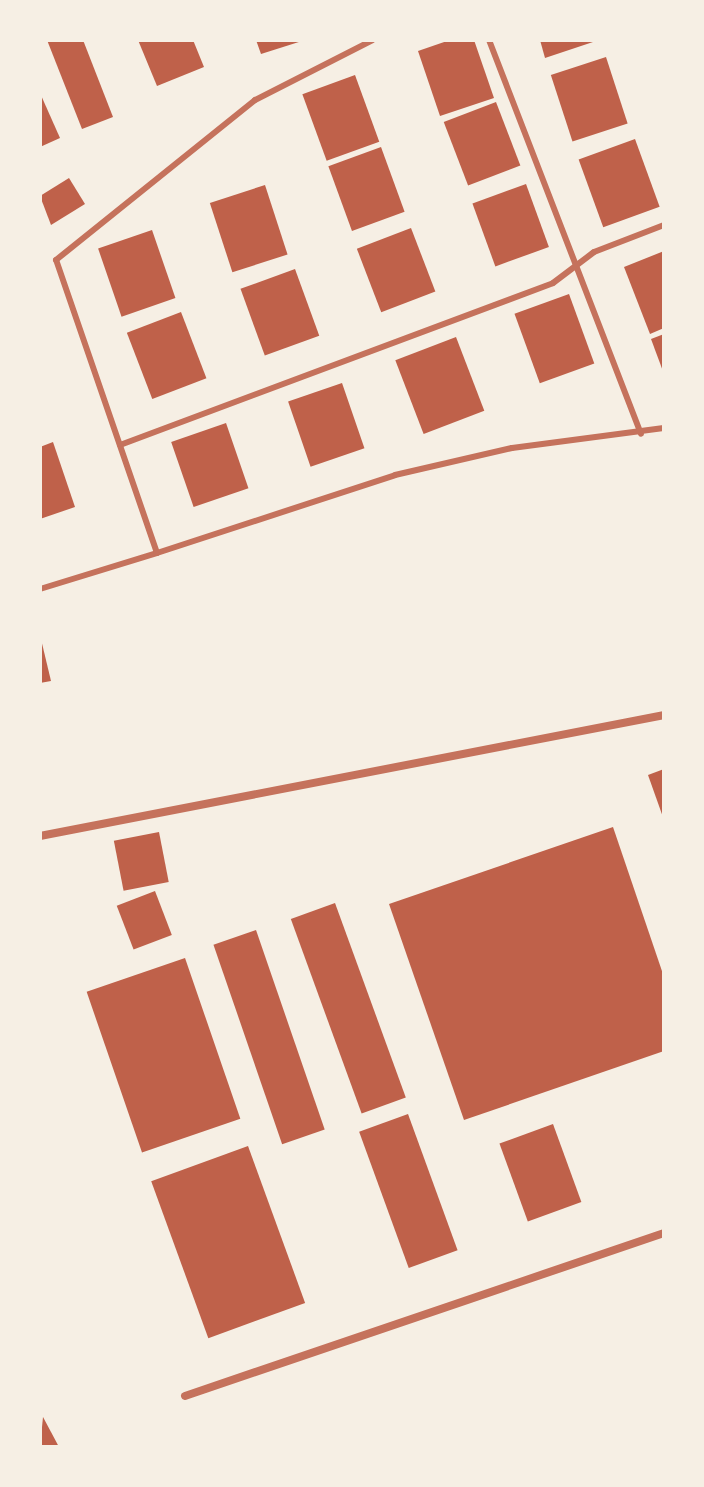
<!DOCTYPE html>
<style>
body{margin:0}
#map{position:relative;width:704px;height:1487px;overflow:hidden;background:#f6efe4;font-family:Helvetica,sans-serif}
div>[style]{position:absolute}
.building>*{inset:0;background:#bf614a;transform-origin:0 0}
.service>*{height:6px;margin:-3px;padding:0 3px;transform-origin:3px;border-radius:3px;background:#c5725c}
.minor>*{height:8px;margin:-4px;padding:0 4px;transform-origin:4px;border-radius:4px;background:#c5725c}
span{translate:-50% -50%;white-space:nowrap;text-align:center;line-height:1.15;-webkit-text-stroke:7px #f6efe4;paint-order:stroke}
.frame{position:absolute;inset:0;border:42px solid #f6efe4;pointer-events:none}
</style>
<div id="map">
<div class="building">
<div style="clip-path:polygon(47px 40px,83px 40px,113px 117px,82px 129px)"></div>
<div style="clip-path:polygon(138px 40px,193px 40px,204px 67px,157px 86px)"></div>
<div style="clip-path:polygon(256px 40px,302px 40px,302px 41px,261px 54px)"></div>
<div style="clip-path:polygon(450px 40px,474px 40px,494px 98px,440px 116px,418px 51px)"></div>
<div style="clip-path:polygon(540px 40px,596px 40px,596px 41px,545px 58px)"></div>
<div style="left:606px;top:57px;width:70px;height:58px;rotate:72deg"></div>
<div style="left:355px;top:75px;width:71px;height:56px;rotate:70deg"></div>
<div style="clip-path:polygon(40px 93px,60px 138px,40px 147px)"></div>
<div style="left:496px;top:102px;width:68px;height:56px;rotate:69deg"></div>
<div style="left:635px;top:139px;width:72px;height:60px;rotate:70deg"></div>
<div style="left:381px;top:147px;width:69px;height:56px;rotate:70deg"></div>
<div style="clip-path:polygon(69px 178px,85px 204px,51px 225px,40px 196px)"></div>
<div style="left:526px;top:184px;width:67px;height:57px;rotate:70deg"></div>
<div style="left:265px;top:185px;width:73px;height:58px;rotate:72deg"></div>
<div style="left:411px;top:228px;width:68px;height:58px;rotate:69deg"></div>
<div style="left:152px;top:230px;width:72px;height:57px;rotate:71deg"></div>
<div style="clip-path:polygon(664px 251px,664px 328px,650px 334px,624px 267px)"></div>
<div style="left:295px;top:269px;width:71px;height:58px;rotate:70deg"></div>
<div style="left:569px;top:294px;width:74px;height:58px;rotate:70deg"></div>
<div style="left:181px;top:312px;width:71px;height:58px;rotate:69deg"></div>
<div style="clip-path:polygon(664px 334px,664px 374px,651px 339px)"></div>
<div style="left:456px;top:337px;width:79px;height:65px;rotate:69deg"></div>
<div style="left:342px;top:383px;width:69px;height:57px;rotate:71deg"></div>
<div style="left:226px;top:423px;width:69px;height:58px;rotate:71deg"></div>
<div style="clip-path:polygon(53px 442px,75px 507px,40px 519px,40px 447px)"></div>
<div style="clip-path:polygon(40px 635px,51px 681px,40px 683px)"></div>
<div style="clip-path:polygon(664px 769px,664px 820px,648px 775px)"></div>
<div style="clip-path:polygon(613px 827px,664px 977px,664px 1051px,464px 1120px,389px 904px)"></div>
<div style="left:159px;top:832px;width:51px;height:46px;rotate:79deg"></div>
<div style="left:155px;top:891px;width:47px;height:41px;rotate:69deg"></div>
<div style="left:335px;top:903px;width:207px;height:47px;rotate:70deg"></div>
<div style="left:256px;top:930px;width:211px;height:45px;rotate:71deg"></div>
<div style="left:185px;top:958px;width:170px;height:104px;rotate:71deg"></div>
<div style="left:408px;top:1114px;width:145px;height:52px;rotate:70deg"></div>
<div style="left:553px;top:1124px;width:83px;height:57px;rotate:70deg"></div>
<div style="left:248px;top:1146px;width:167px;height:103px;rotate:70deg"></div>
<div style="clip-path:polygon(43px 1417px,59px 1447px,40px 1447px)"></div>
</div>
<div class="service">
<div style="left:489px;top:40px;width:422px;rotate:68.9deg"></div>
<div style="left:120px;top:445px;width:462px;rotate:-20.5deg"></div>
<div style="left:553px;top:283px;width:51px;rotate:-37.1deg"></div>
<div style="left:594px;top:252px;width:75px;rotate:-21.1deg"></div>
<div style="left:157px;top:553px;width:250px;rotate:-18.1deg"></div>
<div style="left:395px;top:475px;width:120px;rotate:-13deg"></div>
<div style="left:512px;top:448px;width:153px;rotate:-7.5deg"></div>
<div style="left:40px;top:589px;width:122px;rotate:-17.1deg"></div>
<div style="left:157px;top:553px;width:310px;rotate:-109deg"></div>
<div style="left:56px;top:260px;width:255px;rotate:-38.8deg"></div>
<div style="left:255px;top:100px;width:132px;rotate:-27deg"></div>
</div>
<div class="minor">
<div style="left:40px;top:836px;width:636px;rotate:-10.97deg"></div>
<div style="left:185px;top:1396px;width:506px;rotate:-18.79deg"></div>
</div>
<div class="frame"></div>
</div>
